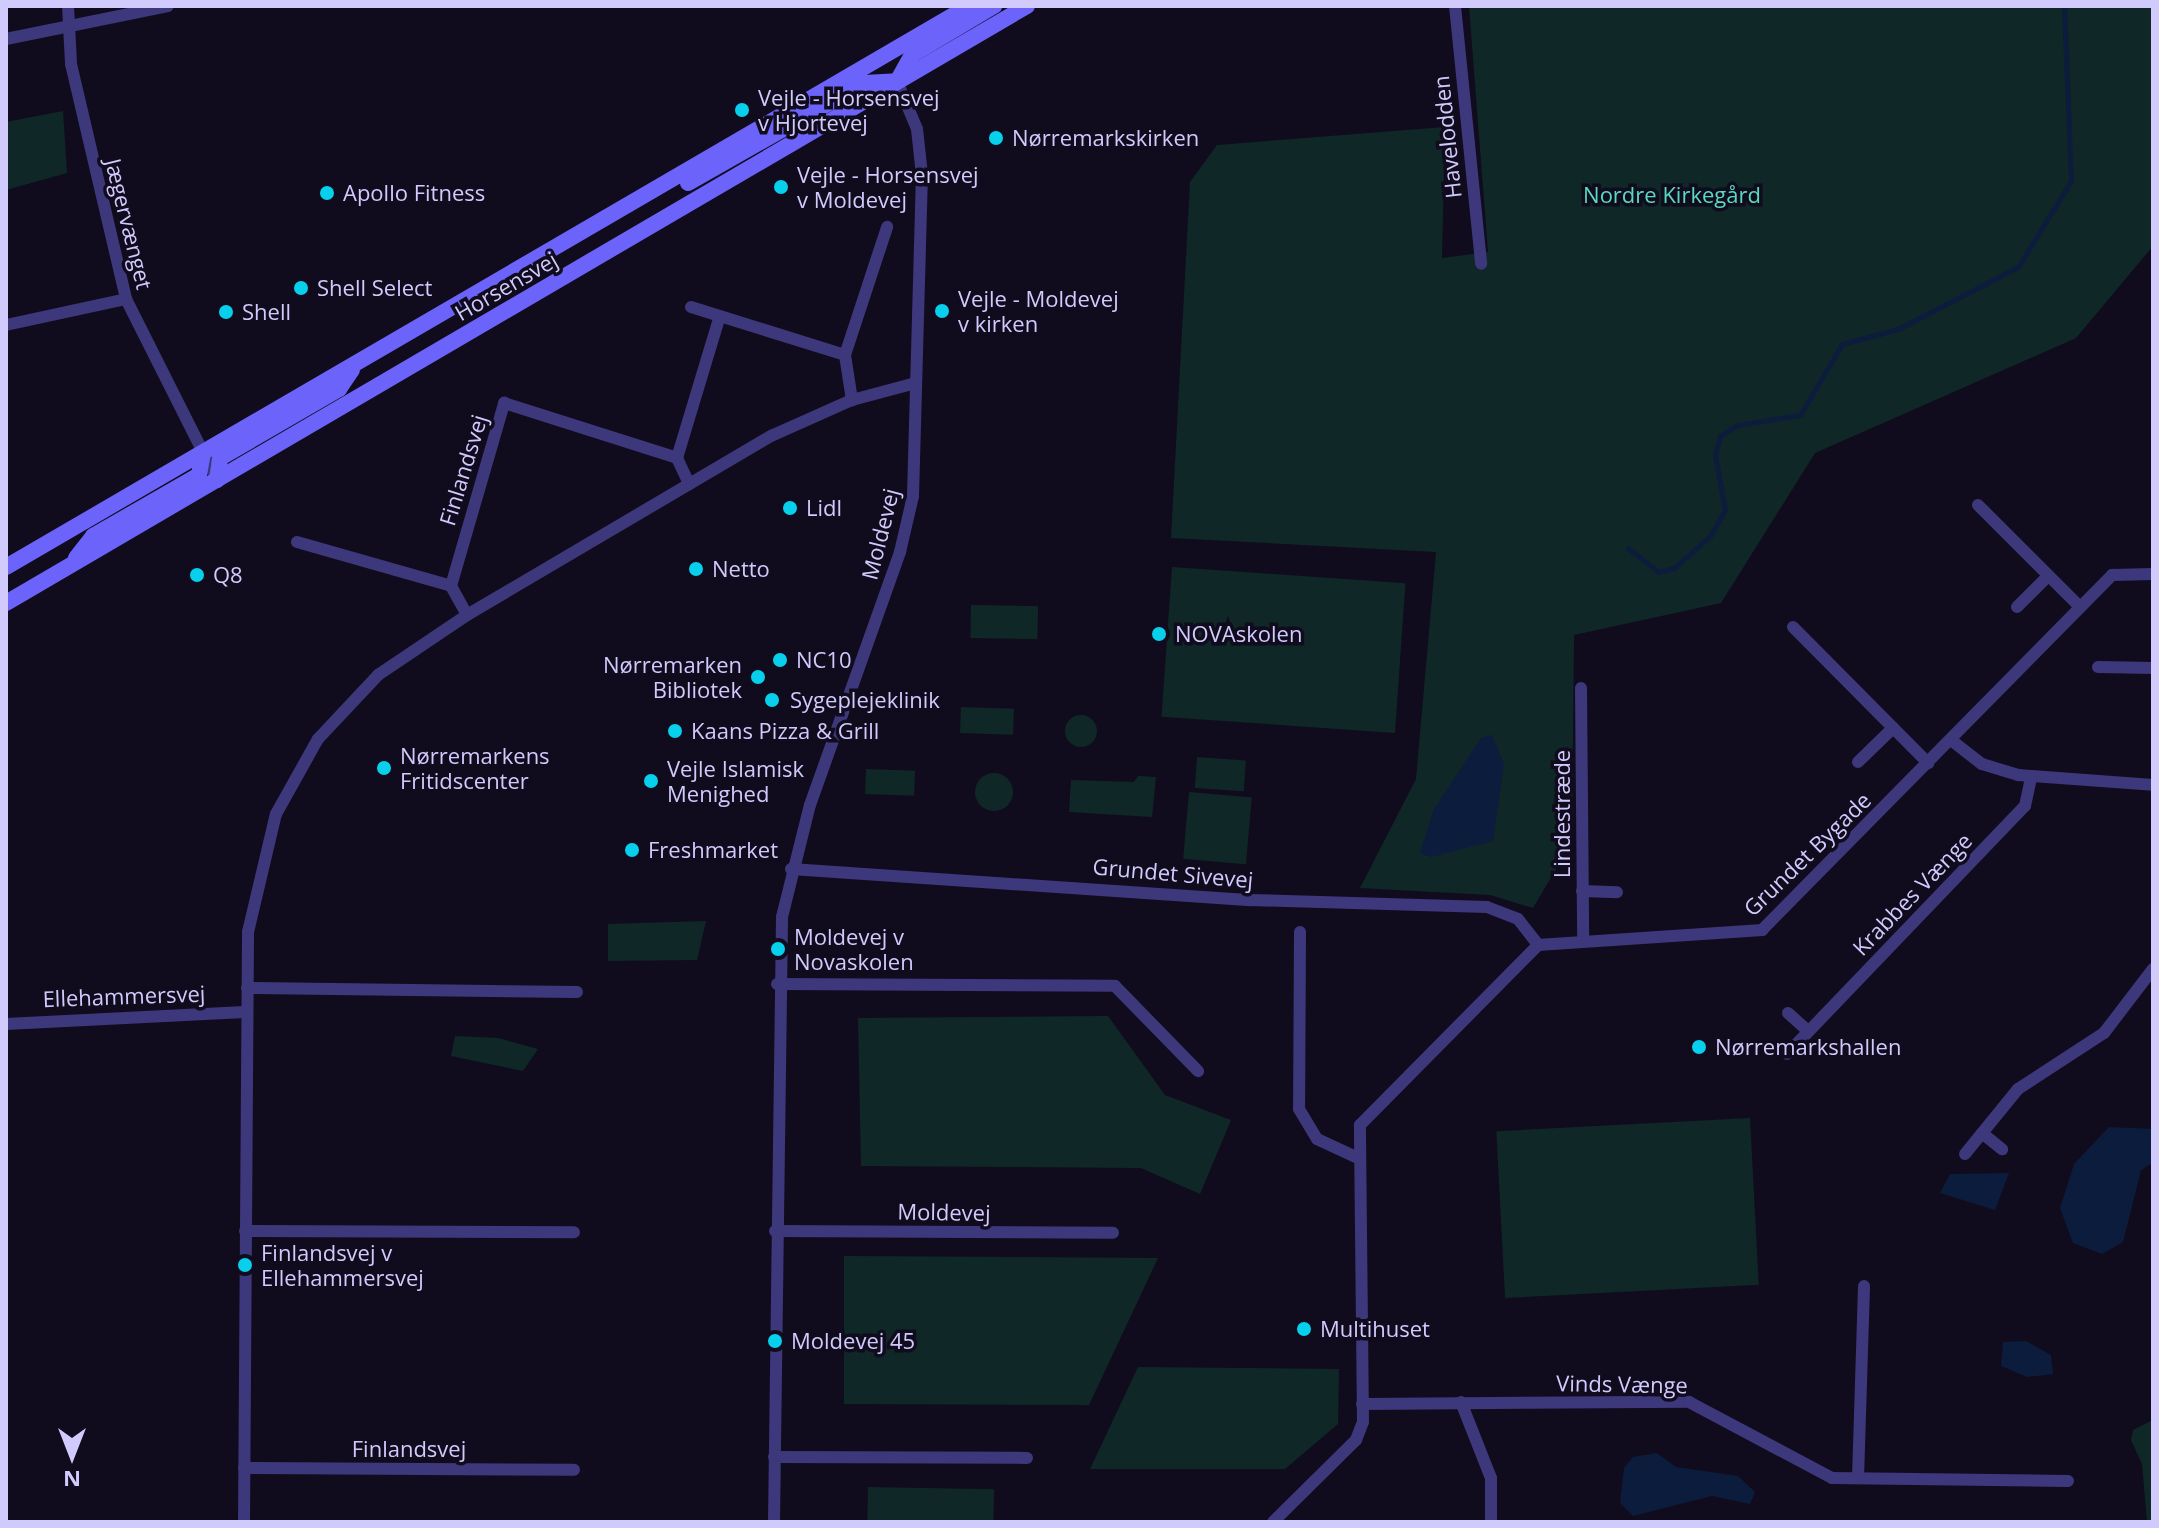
<!DOCTYPE html>
<meta charset="utf-8">
<style>
body{margin:0}
#map{position:relative;width:2159px;height:1528px;overflow:hidden;background:#100c1d;font-family:"Open Sans",sans-serif}
div>[style]{position:absolute}
.green>*{inset:0;background:#102727;transform-origin:0 0}
.round{border-radius:50%}
.water>*{inset:0;background:#0c1c3c}
.stream>*{height:5px;margin:-2.5px;padding:0 2.5px;transform-origin:2.5px;border-radius:2.5px;background:#0c1c3c}
.street>*{height:12px;margin:-6px;padding:0 6px;transform-origin:6px;border-radius:6px;background:#3d387b}
.secondary>*{height:16px;margin:-8px;padding:0 8px;transform-origin:8px;border-radius:8px;background:#6c64fa}
.dots>*{width:22px;height:22px;translate:-50% -50%;box-sizing:border-box;border:4px solid #100c1d;border-radius:50%}
span{translate:-50% -50%;white-space:nowrap;text-align:center;line-height:1.15;-webkit-text-stroke:7px #100c1d;paint-order:stroke}
.poi-label{font-size:22px;color:#d1cafd}
.left{translate:0 -50%;text-align:left}
.right{translate:-100% -50%;text-align:right}
.street-label{font-size:22px;color:#d1cafd}
.park-label{font-size:22px;color:#59dabe}
.frame{position:absolute;inset:0;border:8px solid #d1cafd;pointer-events:none}
.north{position:absolute;left:32px;top:1416px;width:80px;height:80px;-webkit-text-stroke:6px #100c1d;paint-order:stroke;rotate:180deg;font-size:22px;font-weight:700;line-height:32px;text-align:center;color:#d1cafd}
.north::after{content:'';display:block;margin:auto;width:28px;height:36px;background:#d1cafd;clip-path:polygon(50% 0,100% 100%,50% 72%,0 100%)}
</style>
<div id="map">
<div class="green">
<div style="clip-path:polygon(1469px 6px,2153px 6px,2153px 246px,2076px 338px,1815px 453px,1721px 603px,1574px 635px,1572px 842px,1533px 908px,1490px 895px,1360px 888px,1416px 779px,1436px 552px,1171px 538px,1190px 182px,1217px 145px,1445px 127px,1442px 258px,1488px 252px)"></div>
<div style="clip-path:polygon(63px 111px,67px 173px,6px 190px,6px 122px)"></div>
<div style="left:1172px;top:567px;width:234px;height:150px;rotate:4deg"></div>
<div style="left:971px;top:605px;width:67px;height:33px;rotate:1deg"></div>
<div style="left:961px;top:707px;width:53px;height:26px;rotate:2deg"></div>
<div class="round" style="left:1065px;top:715px;width:32px;height:32px"></div>
<div style="left:1197px;top:757px;width:49px;height:31px;rotate:4deg"></div>
<div style="left:866px;top:769px;width:49px;height:25px;rotate:2deg"></div>
<div class="round" style="left:975px;top:773px;width:38px;height:38px"></div>
<div style="clip-path:polygon(1138px 776px,1156px 777px,1152px 817px,1069px 812px,1071px 780px,1134px 782px)"></div>
<div style="left:1189px;top:792px;width:63px;height:67px;rotate:5deg"></div>
<div style="clip-path:polygon(706px 921px,697px 960px,608px 961px,608px 924px)"></div>
<div style="clip-path:polygon(1108px 1016px,1165px 1095px,1231px 1120px,1200px 1194px,1141px 1168px,861px 1166px,858px 1018px)"></div>
<div style="clip-path:polygon(455px 1036px,498px 1038px,538px 1049px,523px 1071px,451px 1056px)"></div>
<div style="left:1750px;top:1118px;width:167px;height:254px;rotate:87deg"></div>
<div style="clip-path:polygon(844px 1256px,1158px 1258px,1089px 1405px,844px 1404px)"></div>
<div style="clip-path:polygon(1138px 1367px,1339px 1369px,1338px 1424px,1285px 1469px,1090px 1469px)"></div>
<div style="clip-path:polygon(2153px 1420px,2153px 1522px,2147px 1522px,2142px 1464px,2131px 1440px,2133px 1430px)"></div>
<div style="left:868px;top:1487px;width:126px;height:35px;rotate:1deg"></div>
</div>
<div class="water">
<div style="clip-path:polygon(1492px 735px,1504px 764px,1493px 841px,1431px 857px,1420px 853px,1434px 809px,1481px 738px)"></div>
<div style="clip-path:polygon(2109px 1127px,2153px 1129px,2153px 1163px,2141px 1170px,2123px 1242px,2102px 1254px,2073px 1243px,2060px 1208px,2074px 1164px)"></div>
<div style="clip-path:polygon(2009px 1173px,1995px 1210px,1940px 1193px,1950px 1174px)"></div>
<div style="clip-path:polygon(2026px 1341px,2051px 1355px,2053px 1374px,2027px 1377px,2001px 1366px,2003px 1342px)"></div>
<div style="clip-path:polygon(1657px 1453px,1676px 1467px,1738px 1476px,1755px 1492px,1750px 1504px,1712px 1496px,1633px 1516px,1620px 1503px,1624px 1468px,1633px 1457px)"></div>
</div>
<div class="stream">
<div style="left:1628px;top:548px;width:39px;rotate:38deg"></div>
<div style="left:1659px;top:572px;width:16px;rotate:-15deg"></div>
<div style="left:1674px;top:568px;width:48px;rotate:-41.6deg"></div>
<div style="left:1710px;top:536px;width:30px;rotate:-60deg"></div>
<div style="left:1725px;top:510px;width:56px;rotate:-100.3deg"></div>
<div style="left:1715px;top:455px;width:20px;rotate:-75deg"></div>
<div style="left:1720px;top:436px;width:20px;rotate:-33deg"></div>
<div style="left:1737px;top:425px;width:64px;rotate:-9deg"></div>
<div style="left:1800px;top:415px;width:82px;rotate:-59.4deg"></div>
<div style="left:1842px;top:344px;width:58px;rotate:-15deg"></div>
<div style="left:1898px;top:329px;width:135px;rotate:-27.3deg"></div>
<div style="left:2018px;top:267px;width:101px;rotate:-58.4deg"></div>
<div style="left:2071px;top:181px;width:175px;rotate:-92.3deg"></div>
</div>
<div class="street">
<div style="left:68px;top:6px;width:58px;rotate:87deg"></div>
<div style="left:71px;top:64px;width:241px;rotate:76.8deg"></div>
<div style="left:126px;top:299px;width:203px;rotate:63.3deg"></div>
<div style="left:1455px;top:6px;width:259px;rotate:84.2deg"></div>
<div style="left:6px;top:39px;width:165px;rotate:-11.5deg"></div>
<div style="left:691px;top:307px;width:161px;rotate:17.3deg"></div>
<div style="left:845px;top:355px;width:46px;rotate:81.2deg"></div>
<div style="left:6px;top:325px;width:123px;rotate:-12.2deg"></div>
<div style="left:845px;top:355px;width:135px;rotate:-71.8deg"></div>
<div style="left:677px;top:458px;width:148px;rotate:-73.2deg"></div>
<div style="left:1978px;top:505px;width:144px;rotate:45deg"></div>
<div style="left:297px;top:542px;width:160px;rotate:15.9deg"></div>
<div style="left:451px;top:586px;width:33px;rotate:61deg"></div>
<div style="left:451px;top:586px;width:191px;rotate:-73.8deg"></div>
<div style="left:504px;top:403px;width:182px;rotate:17.6deg"></div>
<div style="left:677px;top:458px;width:29px;rotate:65deg"></div>
<div style="left:2017px;top:607px;width:44px;rotate:-45deg"></div>
<div style="left:1793px;top:627px;width:192px;rotate:45.2deg"></div>
<div style="left:2098px;top:667px;width:55px;rotate:1deg"></div>
<div style="left:1581px;top:688px;width:252px;rotate:89.5deg"></div>
<div style="left:1951px;top:740px;width:39px;rotate:38deg"></div>
<div style="left:1982px;top:764px;width:38px;rotate:17deg"></div>
<div style="left:2018px;top:775px;width:135px;rotate:4.2deg"></div>
<div style="left:1858px;top:762px;width:49px;rotate:-44.2deg"></div>
<div style="left:791px;top:869px;width:461px;rotate:3.9deg"></div>
<div style="left:1251px;top:900px;width:236px;rotate:1.7deg"></div>
<div style="left:1487px;top:907px;width:33px;rotate:21deg"></div>
<div style="left:1518px;top:919px;width:33px;rotate:52deg"></div>
<div style="left:1582px;top:891px;width:35px;rotate:2deg"></div>
<div style="left:1300px;top:932px;width:177px;rotate:90.3deg"></div>
<div style="left:1299px;top:1109px;width:35px;rotate:59deg"></div>
<div style="left:1317px;top:1139px;width:47px;rotate:24.9deg"></div>
<div style="left:777px;top:984px;width:338px;rotate:0.3deg"></div>
<div style="left:1115px;top:986px;width:119px;rotate:45.7deg"></div>
<div style="left:247px;top:988px;width:330px;rotate:0.7deg"></div>
<div style="left:1788px;top:1013px;width:27px;rotate:42deg"></div>
<div style="left:6px;top:1024px;width:239px;rotate:-2.9deg"></div>
<div style="left:1787px;top:1054px;width:344px;rotate:-46.2deg"></div>
<div style="left:2025px;top:806px;width:29px;rotate:-78deg"></div>
<div style="left:1982px;top:1133px;width:26px;rotate:39deg"></div>
<div style="left:1965px;top:1154px;width:84px;rotate:-50.8deg"></div>
<div style="left:2018px;top:1089px;width:103px;rotate:-33.1deg"></div>
<div style="left:2104px;top:1033px;width:81px;rotate:-52.6deg"></div>
<div style="left:245px;top:1231px;width:329px;rotate:0.2deg"></div>
<div style="left:775px;top:1231px;width:338px;rotate:0.3deg"></div>
<div style="left:1461px;top:1402px;width:82px;rotate:68.5deg"></div>
<div style="left:1491px;top:1478px;width:44px;rotate:90deg"></div>
<div style="left:1362px;top:1404px;width:327px;rotate:-0.4deg"></div>
<div style="left:1689px;top:1402px;width:162px;rotate:28deg"></div>
<div style="left:1832px;top:1478px;width:236px;rotate:0.7deg"></div>
<div style="left:774px;top:1457px;width:253px;rotate:0.2deg"></div>
<div style="left:244px;top:1468px;width:330px;rotate:0.3deg"></div>
<div style="left:1858px;top:1478px;width:192px;rotate:-88.2deg"></div>
<div style="left:244px;top:1522px;width:590px;rotate:-89.61deg"></div>
<div style="left:248px;top:932px;width:121px;rotate:-76.7deg"></div>
<div style="left:276px;top:814px;width:86px;rotate:-60.8deg"></div>
<div style="left:318px;top:739px;width:88px;rotate:-46.8deg"></div>
<div style="left:378px;top:675px;width:107px;rotate:-34deg"></div>
<div style="left:467px;top:615px;width:353px;rotate:-30.5deg"></div>
<div style="left:771px;top:436px;width:89px;rotate:-24deg"></div>
<div style="left:852px;top:400px;width:66px;rotate:-14.9deg"></div>
<div style="left:774px;top:1522px;width:605px;rotate:-89.24deg"></div>
<div style="left:782px;top:917px;width:115px;rotate:-76deg"></div>
<div style="left:810px;top:805px;width:269px;rotate:-70.4deg"></div>
<div style="left:900px;top:552px;width:57px;rotate:-76.9deg"></div>
<div style="left:913px;top:496px;width:321px;rotate:-88.4deg"></div>
<div style="left:922px;top:175px;width:46px;rotate:-96.2deg"></div>
<div style="left:917px;top:129px;width:52px;rotate:-112.6deg"></div>
<div style="left:1273px;top:1522px;width:117px;rotate:-44.7deg"></div>
<div style="left:1356px;top:1440px;width:19px;rotate:-69deg"></div>
<div style="left:1363px;top:1422px;width:297px;rotate:-90.6deg"></div>
<div style="left:1360px;top:1125px;width:253px;rotate:-45.3deg"></div>
<div style="left:1538px;top:945px;width:225px;rotate:-3.8deg"></div>
<div style="left:1762px;top:930px;width:499px;rotate:-45.4deg"></div>
<div style="left:2112px;top:575px;width:41px;rotate:-1.4deg"></div>
</div>
<div class="secondary">
<div style="left:898px;top:80px;width:29px;rotate:-61deg"></div>
<div style="left:912px;top:55px;width:96px;rotate:-30.9deg"></div>
<div style="left:688px;top:183px;width:202px;rotate:-29.6deg"></div>
<div style="left:864px;top:83px;width:33px;rotate:-3deg"></div>
<div style="left:217px;top:480px;width:22px;rotate:-82deg"></div>
<div style="left:220px;top:458px;width:138px;rotate:-30.1deg"></div>
<div style="left:339px;top:389px;width:23px;rotate:-56deg"></div>
<div style="left:76px;top:558px;width:28px;rotate:-52deg"></div>
<div style="left:93px;top:536px;width:122px;rotate:-29.9deg"></div>
<div style="left:199px;top:475px;width:22px;rotate:-80deg"></div>
<div style="left:6px;top:567px;width:1114px;rotate:-30.22deg"></div>
<div style="left:6px;top:603px;width:1183px;rotate:-30.32deg"></div>
</div>
<div class="dots">
<div style="left:742px;top:110px;background:#07cfec"></div>
<div style="left:996px;top:138px;background:#07cfec"></div>
<div style="left:781px;top:187px;background:#07cfec"></div>
<div style="left:327px;top:193px;background:#07cfec"></div>
<div style="left:301px;top:288px;background:#07cfec"></div>
<div style="left:942px;top:311px;background:#07cfec"></div>
<div style="left:226px;top:312px;background:#07cfec"></div>
<div style="left:790px;top:508px;background:#07cfec"></div>
<div style="left:696px;top:569px;background:#07cfec"></div>
<div style="left:197px;top:575px;background:#07cfec"></div>
<div style="left:1159px;top:634px;background:#07cfec"></div>
<div style="left:780px;top:660px;background:#07cfec"></div>
<div style="left:758px;top:677px;background:#07cfec"></div>
<div style="left:772px;top:700px;background:#07cfec"></div>
<div style="left:675px;top:731px;background:#07cfec"></div>
<div style="left:384px;top:768px;background:#07cfec"></div>
<div style="left:651px;top:781px;background:#07cfec"></div>
<div style="left:632px;top:850px;background:#07cfec"></div>
<div style="left:778px;top:949px;background:#07cfec"></div>
<div style="left:1699px;top:1047px;background:#07cfec"></div>
<div style="left:245px;top:1265px;background:#07cfec"></div>
<div style="left:1304px;top:1329px;background:#07cfec"></div>
<div style="left:775px;top:1341px;background:#07cfec"></div>
</div>
<div class="poi-label">
<span class="left" style="left:758px;top:110px">Vejle - Horsensvej<br>v Hjortevej</span>
<span class="left" style="left:1012px;top:138px">Nørremarkskirken</span>
<span class="left" style="left:797px;top:187px">Vejle - Horsensvej<br>v Moldevej</span>
<span class="left" style="left:343px;top:193px">Apollo Fitness</span>
<span class="left" style="left:317px;top:288px">Shell Select</span>
<span class="left" style="left:958px;top:311px">Vejle - Moldevej<br>v kirken</span>
<span class="left" style="left:242px;top:312px">Shell</span>
<span class="left" style="left:806px;top:508px">Lidl</span>
<span class="left" style="left:712px;top:569px">Netto</span>
<span class="left" style="left:213px;top:575px">Q8</span>
<span class="left" style="left:1175px;top:634px">NOVAskolen</span>
<span class="left" style="left:796px;top:660px">NC10</span>
<span class="right" style="left:742px;top:677px">Nørremarken<br>Bibliotek</span>
<span class="left" style="left:790px;top:700px">Sygeplejeklinik</span>
<span class="left" style="left:691px;top:731px">Kaans Pizza &amp; Grill</span>
<span class="left" style="left:400px;top:768px">Nørremarkens<br>Fritidscenter</span>
<span class="left" style="left:667px;top:781px">Vejle Islamisk<br>Menighed</span>
<span class="left" style="left:648px;top:850px">Freshmarket</span>
<span class="left" style="left:794px;top:949px">Moldevej v<br>Novaskolen</span>
<span class="left" style="left:1715px;top:1047px">Nørremarkshallen</span>
<span class="left" style="left:261px;top:1265px">Finlandsvej v<br>Ellehammersvej</span>
<span class="left" style="left:1320px;top:1329px">Multihuset</span>
<span class="left" style="left:791px;top:1341px">Moldevej 45</span>
</div>
<div class="street-label">
<span style="left:1447px;top:137px;rotate:-96deg">Havelodden</span>
<span style="left:129px;top:224px;rotate:76deg">Jægervænget</span>
<span style="left:506px;top:286px;rotate:-30deg">Horsensvej</span>
<span style="left:463px;top:470px;rotate:-73deg">Finlandsvej</span>
<span style="left:880px;top:534px;rotate:-76deg">Moldevej</span>
<span style="left:1562px;top:814px;rotate:-90deg">Lindestræde</span>
<span style="left:1807px;top:854px;rotate:-44deg">Grundet Bygade</span>
<span style="left:1173px;top:873px;rotate:5deg">Grundet Sivevej</span>
<span style="left:1912px;top:894px;rotate:-46deg">Krabbes Vænge</span>
<span style="left:124px;top:996px;rotate:-2deg">Ellehammersvej</span>
<span style="left:944px;top:1212px;rotate:1deg">Moldevej</span>
<span style="left:1622px;top:1384px;rotate:1deg">Vinds Vænge</span>
<span style="left:409px;top:1449px">Finlandsvej</span>
</div>
<div class="park-label">
<span style="left:1672px;top:195px">Nordre Kirkegård</span>
</div>
<div class="frame"></div>
<div class="north">N</div>
</div>
